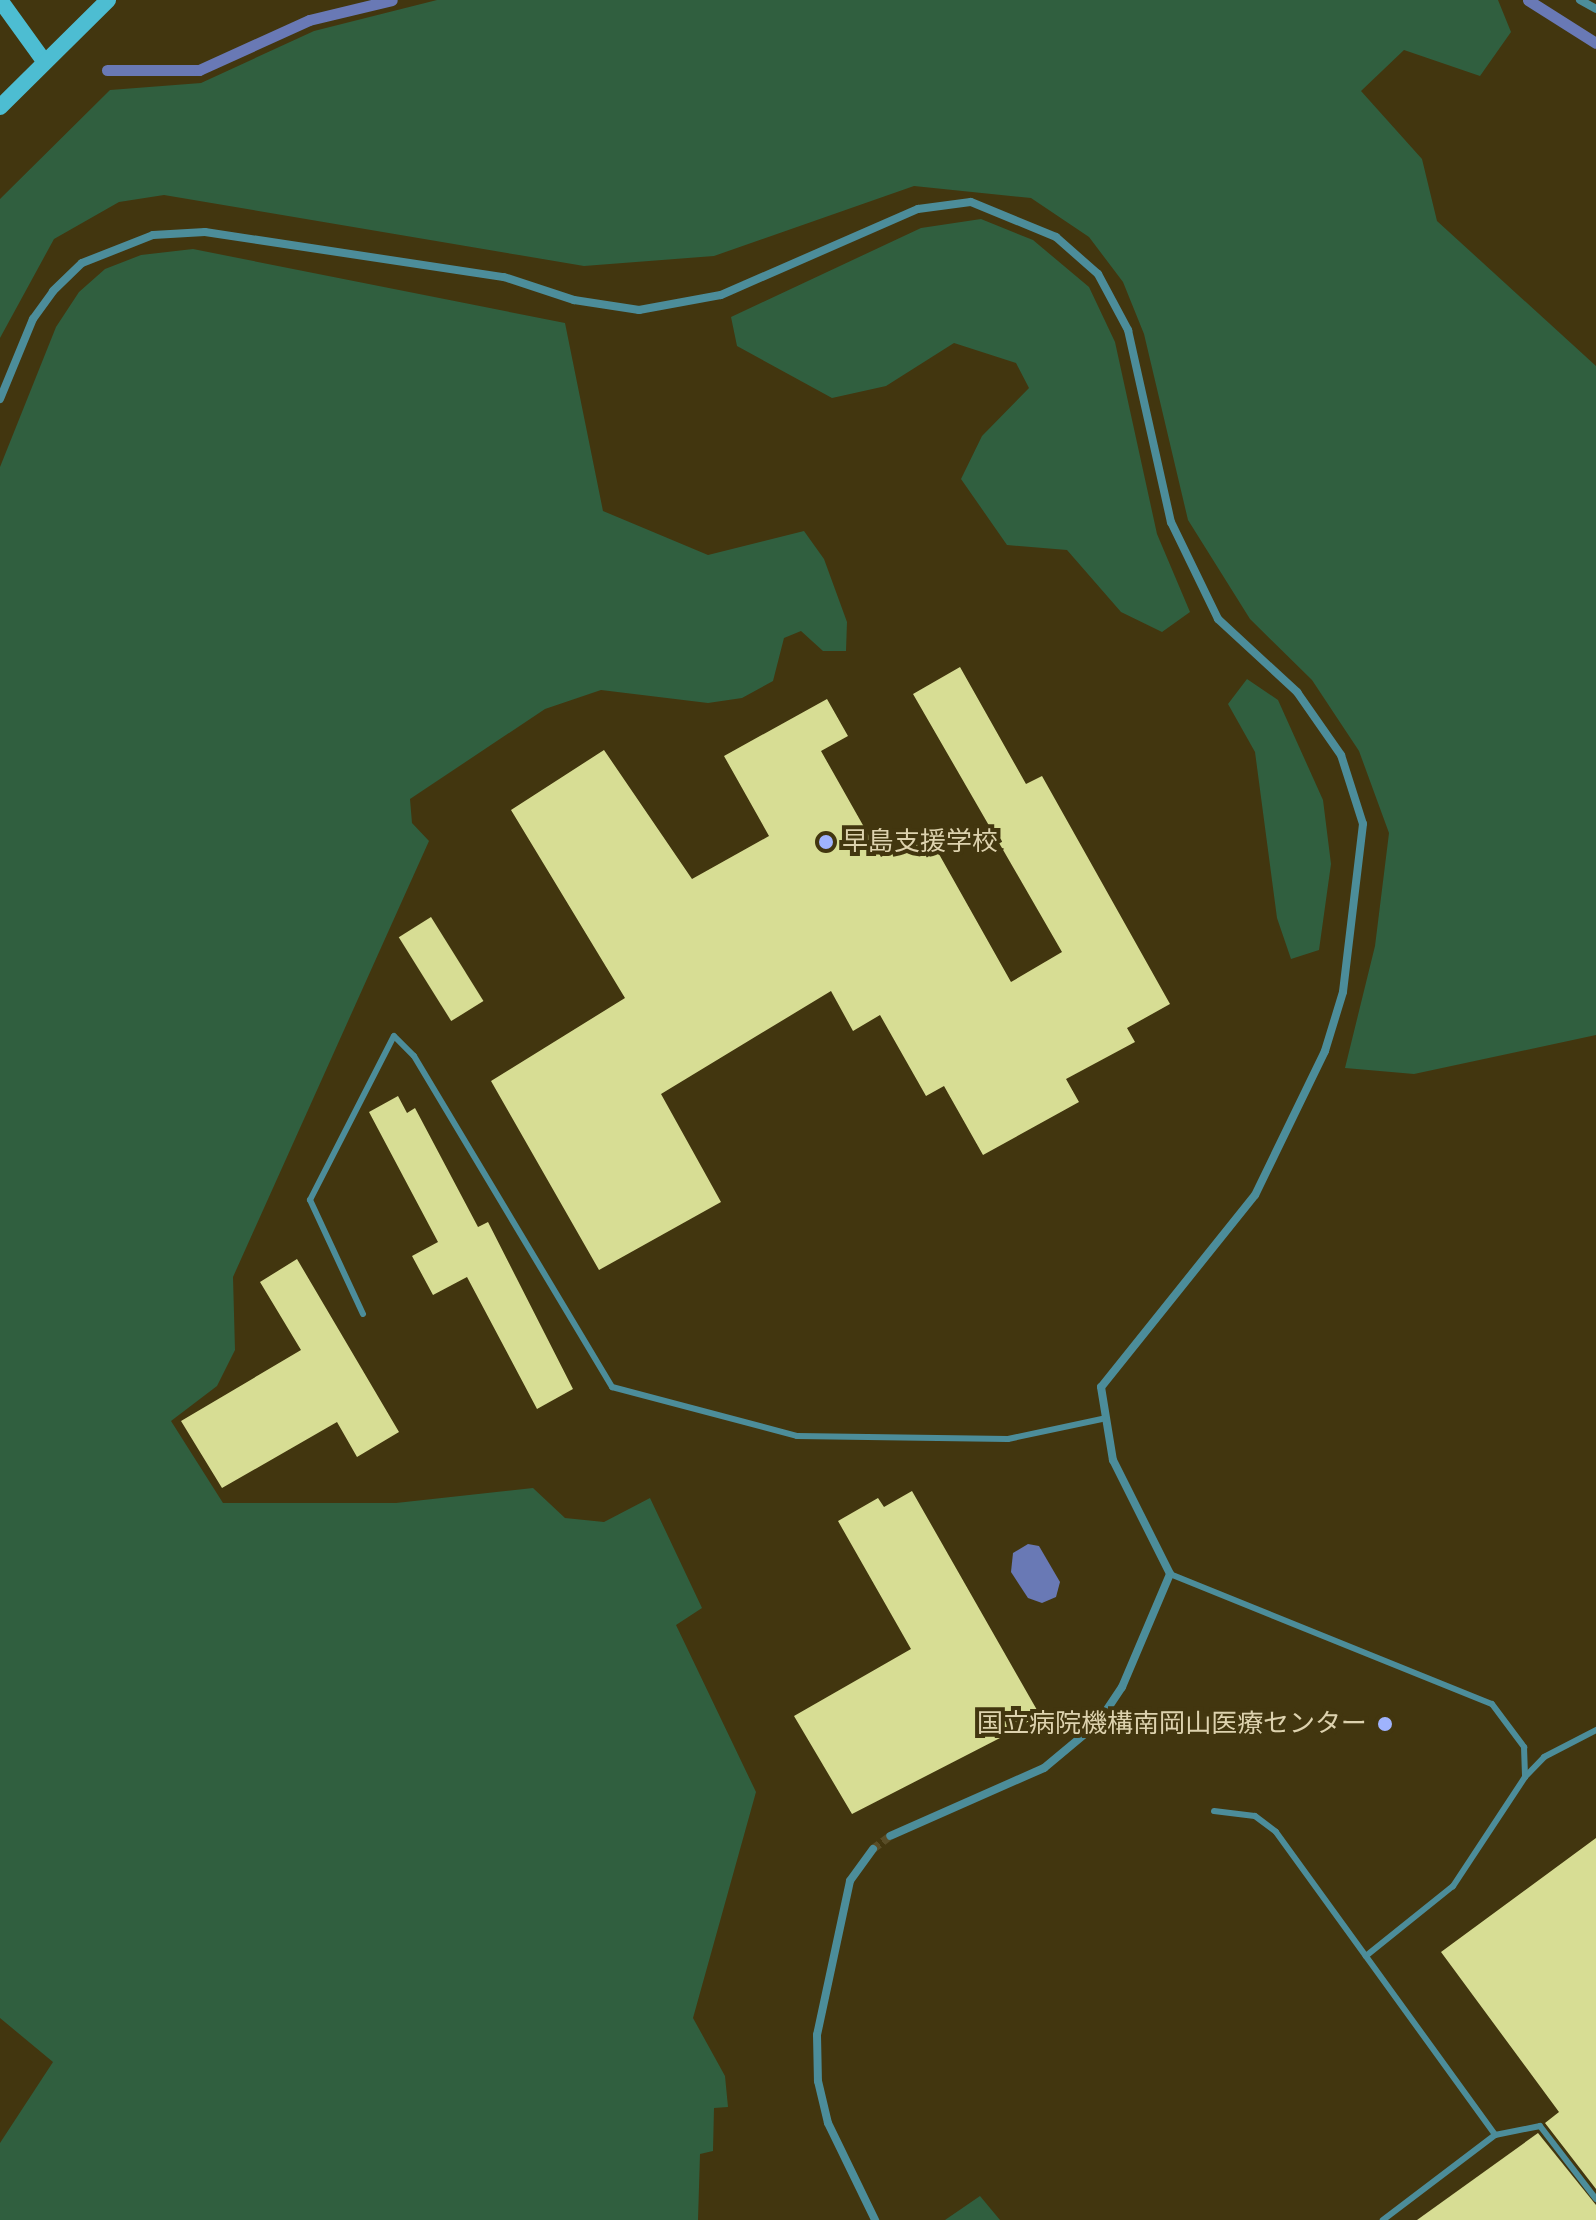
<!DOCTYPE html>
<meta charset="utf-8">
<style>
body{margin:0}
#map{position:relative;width:1596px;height:2220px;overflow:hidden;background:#42360f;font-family:Roboto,"Noto Sans JP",sans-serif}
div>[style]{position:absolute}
.green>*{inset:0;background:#305f3f}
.water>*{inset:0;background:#6979b5}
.stream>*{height:11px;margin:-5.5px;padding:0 5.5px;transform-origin:5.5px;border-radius:5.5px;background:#6979b5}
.building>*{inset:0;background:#d7dd94;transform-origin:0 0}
.street-tunnel>*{height:8px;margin-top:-4px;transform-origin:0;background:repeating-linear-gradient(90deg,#594d27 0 8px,transparent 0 12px)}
.lane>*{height:6px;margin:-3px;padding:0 3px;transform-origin:3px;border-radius:3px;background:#4c8d9a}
.street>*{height:8px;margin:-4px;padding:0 4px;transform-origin:4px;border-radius:4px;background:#4c8d9a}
.secondary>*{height:16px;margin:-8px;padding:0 8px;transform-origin:8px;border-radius:8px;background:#4dbdd2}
.dots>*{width:22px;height:22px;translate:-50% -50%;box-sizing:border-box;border:4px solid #42360f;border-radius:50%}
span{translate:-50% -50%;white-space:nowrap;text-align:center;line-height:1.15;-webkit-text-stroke:8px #42360f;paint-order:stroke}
.poi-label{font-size:26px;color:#ddd2ae}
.left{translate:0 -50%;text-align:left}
.right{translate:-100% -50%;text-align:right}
</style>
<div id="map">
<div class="green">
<div style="clip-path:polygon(437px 0,1498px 0,1511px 32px,1480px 76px,1404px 50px,1361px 91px,1422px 159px,1437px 221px,1596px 366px,1596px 1035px,1414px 1074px,1345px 1068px,1375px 946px,1389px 833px,1359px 751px,1312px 680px,1250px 619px,1188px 520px,1144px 334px,1123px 282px,1089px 237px,1031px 198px,914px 186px,714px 256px,584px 266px,164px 195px,119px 202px,54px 239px,0 338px,0 199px,110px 90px,201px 83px,314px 31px)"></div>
<div style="clip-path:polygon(981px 219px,1033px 240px,1089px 287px,1115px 342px,1157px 534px,1190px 612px,1162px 632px,1121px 612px,1067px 550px,1007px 545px,961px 479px,982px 436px,1029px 388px,1016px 363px,954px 343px,886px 386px,832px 398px,737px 346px,731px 317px,921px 228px)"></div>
<div style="clip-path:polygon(193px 249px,565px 323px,603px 511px,708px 555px,804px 531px,824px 559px,847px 622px,846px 651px,823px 651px,801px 631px,784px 638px,773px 681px,742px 698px,708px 703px,601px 690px,545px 709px,410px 799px,412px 823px,429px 841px,233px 1277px,235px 1350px,217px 1386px,171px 1421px,223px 1503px,396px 1503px,533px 1488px,565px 1518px,604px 1522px,650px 1498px,702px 1608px,676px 1625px,756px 1792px,693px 2018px,725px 2076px,728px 2107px,714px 2108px,713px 2151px,700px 2154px,698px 2220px,0 2220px,0 2143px,53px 2062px,0 2018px,0 467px,56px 327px,79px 292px,105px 269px,141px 255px)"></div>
<div style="clip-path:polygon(1247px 679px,1278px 700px,1323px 800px,1331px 864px,1319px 950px,1291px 959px,1277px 918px,1255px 752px,1228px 704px)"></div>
<div style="clip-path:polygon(980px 2196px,1000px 2220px,945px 2220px)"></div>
</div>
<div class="water">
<div style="clip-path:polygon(1028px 1544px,1039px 1546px,1060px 1582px,1056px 1597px,1042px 1603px,1028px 1598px,1011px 1572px,1013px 1553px)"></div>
</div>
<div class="stream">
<div style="left:1528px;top:0;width:80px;rotate:32.3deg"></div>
<div style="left:107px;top:70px;width:92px"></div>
<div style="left:199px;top:70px;width:121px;rotate:-24.4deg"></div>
<div style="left:309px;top:20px;width:85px;rotate:-13.5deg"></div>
</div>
<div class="building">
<div style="clip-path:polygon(960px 667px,1026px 784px,1042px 776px,1170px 1004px,1127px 1028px,1135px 1042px,1066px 1079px,1079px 1102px,983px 1155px,944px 1086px,926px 1096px,880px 1015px,853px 1031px,831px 991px,661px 1094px,721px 1202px,599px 1270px,491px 1081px,625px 998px,511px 810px,604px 750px,692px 879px,769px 836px,724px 756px,827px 699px,848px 736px,821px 751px,881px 857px,926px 831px,1011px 982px,1062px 952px,913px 694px)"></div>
<div style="left:431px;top:917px;width:99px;height:38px;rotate:58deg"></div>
<div style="clip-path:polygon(398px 1096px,407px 1113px,415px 1108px,478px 1227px,488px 1222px,573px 1389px,537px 1409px,467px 1277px,433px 1295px,412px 1256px,438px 1242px,369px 1112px)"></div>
<div style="clip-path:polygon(297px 1259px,399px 1432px,357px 1457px,337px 1422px,222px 1488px,181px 1421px,301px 1350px,260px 1282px)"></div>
<div style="clip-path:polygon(912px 1491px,1041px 1717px,852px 1814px,794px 1716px,911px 1649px,838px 1521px,878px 1498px,884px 1507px)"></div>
<div style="clip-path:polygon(1596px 1838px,1596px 2189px,1545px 2123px,1559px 2112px,1441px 1952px)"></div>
<div style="clip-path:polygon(1538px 2133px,1596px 2205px,1596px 2220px,1417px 2220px)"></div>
</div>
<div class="street-tunnel">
<div style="left:873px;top:1849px;width:21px;rotate:-37deg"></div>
</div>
<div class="lane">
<div style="left:363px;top:1314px;width:126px;rotate:-114.9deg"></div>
<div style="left:310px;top:1200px;width:184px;rotate:-62.9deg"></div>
<div style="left:394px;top:1036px;width:28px;rotate:45deg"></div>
<div style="left:414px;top:1056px;width:386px;rotate:59.1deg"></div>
<div style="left:612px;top:1387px;width:191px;rotate:14.8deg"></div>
<div style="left:797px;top:1436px;width:211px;rotate:0.8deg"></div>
<div style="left:1008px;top:1439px;width:96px;rotate:-12deg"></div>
<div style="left:1170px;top:1574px;width:347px;rotate:22deg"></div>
<div style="left:1492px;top:1704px;width:54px;rotate:53.3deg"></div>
<div style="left:1524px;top:1747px;width:30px;rotate:88deg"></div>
<div style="left:1525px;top:1777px;width:131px;rotate:123.4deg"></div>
<div style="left:1453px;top:1886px;width:112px;rotate:141.2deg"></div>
<div style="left:1525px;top:1777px;width:28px;rotate:-46deg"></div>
<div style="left:1544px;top:1757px;width:59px;rotate:-27.4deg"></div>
<div style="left:1214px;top:1811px;width:41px;rotate:7deg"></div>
<div style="left:1255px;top:1816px;width:26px;rotate:37deg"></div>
<div style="left:1276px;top:1832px;width:374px;rotate:54.1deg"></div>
<div style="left:1495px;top:2135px;width:141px;rotate:142.8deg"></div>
<div style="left:1495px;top:2135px;width:46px;rotate:-11.3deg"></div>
<div style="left:1540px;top:2126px;width:92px;rotate:52.5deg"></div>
</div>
<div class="street">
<div style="left:1580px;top:0;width:18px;rotate:29deg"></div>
<div style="left:0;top:399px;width:87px;rotate:-67.6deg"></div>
<div style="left:33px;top:319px;width:34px;rotate:-54deg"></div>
<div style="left:53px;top:291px;width:40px;rotate:-44deg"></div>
<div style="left:82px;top:263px;width:76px;rotate:-21.5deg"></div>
<div style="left:153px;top:235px;width:52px;rotate:-3.3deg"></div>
<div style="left:205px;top:232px;width:302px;rotate:8.6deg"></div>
<div style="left:504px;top:277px;width:74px;rotate:18.2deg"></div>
<div style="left:574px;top:300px;width:66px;rotate:8.7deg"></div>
<div style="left:639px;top:310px;width:83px;rotate:-10.4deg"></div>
<div style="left:721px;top:295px;width:215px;rotate:-23.6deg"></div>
<div style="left:918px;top:209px;width:53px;rotate:-7.5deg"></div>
<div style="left:971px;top:202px;width:92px;rotate:22.4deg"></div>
<div style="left:1056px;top:237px;width:56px;rotate:41.4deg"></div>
<div style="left:1098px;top:274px;width:64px;rotate:61.8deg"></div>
<div style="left:1128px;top:330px;width:197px;rotate:77.4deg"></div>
<div style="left:1171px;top:522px;width:108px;rotate:64.1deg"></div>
<div style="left:1218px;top:619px;width:108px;rotate:42.7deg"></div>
<div style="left:1297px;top:692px;width:77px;rotate:55.1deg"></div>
<div style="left:1341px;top:755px;width:72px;rotate:72.3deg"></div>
<div style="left:1363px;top:824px;width:169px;rotate:96.8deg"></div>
<div style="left:1343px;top:992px;width:62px;rotate:107deg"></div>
<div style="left:1325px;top:1051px;width:160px;rotate:115.9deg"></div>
<div style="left:1255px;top:1195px;width:246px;rotate:128.7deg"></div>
<div style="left:1101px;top:1387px;width:74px;rotate:80.7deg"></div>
<div style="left:1113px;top:1460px;width:127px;rotate:63.4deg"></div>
<div style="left:1170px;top:1574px;width:123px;rotate:113deg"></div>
<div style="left:1122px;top:1687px;width:43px;rotate:123.7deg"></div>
<div style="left:1098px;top:1723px;width:70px;rotate:140.2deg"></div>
<div style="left:1044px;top:1768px;width:168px;rotate:156.2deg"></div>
<div style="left:873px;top:1849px;width:39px;rotate:126deg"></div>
<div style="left:850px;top:1881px;width:157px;rotate:102.1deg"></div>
<div style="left:817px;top:2035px;width:46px;rotate:88.8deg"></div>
<div style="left:818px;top:2081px;width:43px;rotate:76.6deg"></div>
<div style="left:828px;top:2123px;width:108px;rotate:64.1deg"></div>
</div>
<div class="secondary">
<div style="left:0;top:0;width:75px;rotate:54.2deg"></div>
<div style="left:0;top:107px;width:152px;rotate:-44.7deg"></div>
</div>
<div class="dots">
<div style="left:826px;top:842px;background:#9fb3fd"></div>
<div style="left:1385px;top:1724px;background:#9fb3fd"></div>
</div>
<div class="poi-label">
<span class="left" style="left:842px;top:842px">早島支援学校</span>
<span class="right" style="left:1367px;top:1724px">国立病院機構南岡山医療センター</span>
</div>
</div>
